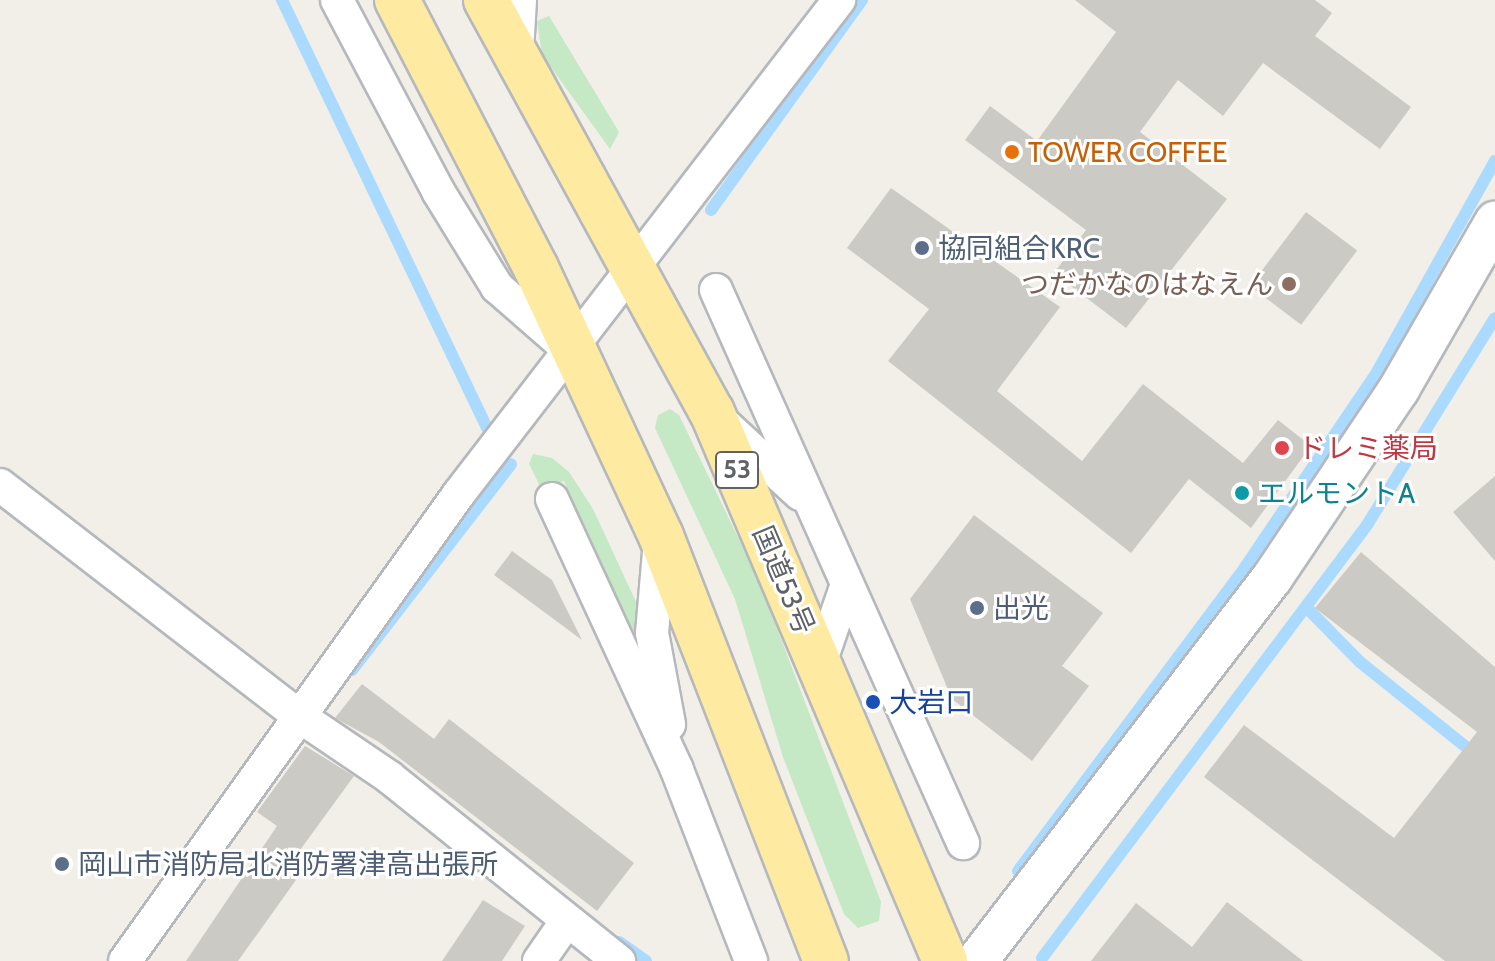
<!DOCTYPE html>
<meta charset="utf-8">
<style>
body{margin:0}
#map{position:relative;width:1495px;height:961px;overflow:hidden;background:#f1efe8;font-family:Cabin,"Noto Sans JP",sans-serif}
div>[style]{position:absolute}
.green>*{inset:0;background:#c5e8c5}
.stream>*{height:12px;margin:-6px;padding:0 6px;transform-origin:6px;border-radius:6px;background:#aadaff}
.building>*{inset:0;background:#cccac5;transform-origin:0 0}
.roads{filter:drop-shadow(2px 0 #b5b8bc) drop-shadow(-2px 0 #b5b8bc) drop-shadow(0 2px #b5b8bc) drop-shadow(0 -2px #b5b8bc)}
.minor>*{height:32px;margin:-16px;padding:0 16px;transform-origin:16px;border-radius:16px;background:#fff}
.tertiary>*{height:40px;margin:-20px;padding:0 20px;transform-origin:20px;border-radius:20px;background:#fff}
.trunk>*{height:44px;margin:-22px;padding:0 22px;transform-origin:22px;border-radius:22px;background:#feeaa1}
.dots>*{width:22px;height:22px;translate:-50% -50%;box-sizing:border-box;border:4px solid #fff;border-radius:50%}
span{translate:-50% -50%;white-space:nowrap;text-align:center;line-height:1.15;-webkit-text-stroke:6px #fff;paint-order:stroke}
.shield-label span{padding:2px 6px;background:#fff;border:2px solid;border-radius:6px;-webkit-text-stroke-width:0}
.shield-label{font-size:26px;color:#5f6368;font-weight:700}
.food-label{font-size:28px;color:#c56008}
.left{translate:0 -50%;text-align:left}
.service-label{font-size:28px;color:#4e5e75}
.education-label{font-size:28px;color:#785e54}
.right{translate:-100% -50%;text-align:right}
.health-label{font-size:28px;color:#be3a42}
.culture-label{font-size:28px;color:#0d838f}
.street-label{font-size:28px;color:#5f6368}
.transit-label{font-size:28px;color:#164399}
</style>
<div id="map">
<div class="green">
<div style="clip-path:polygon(549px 16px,619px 132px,610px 149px,542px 55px,537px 21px)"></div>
<div style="clip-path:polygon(670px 409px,679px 415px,759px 581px,881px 902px,879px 921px,858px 928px,844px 914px,783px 757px,735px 599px,655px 428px,658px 415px)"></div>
<div style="clip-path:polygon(533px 454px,552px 458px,569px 472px,593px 509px,636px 602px,646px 660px,564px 481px,542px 490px,529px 464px)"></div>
</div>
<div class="stream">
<div style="left:282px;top:0;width:474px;rotate:64.4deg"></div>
<div style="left:711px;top:210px;width:259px;rotate:-54.3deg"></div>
<div style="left:1306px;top:607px;width:77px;rotate:45.5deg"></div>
<div style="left:1360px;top:662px;width:173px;rotate:38.7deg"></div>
<div style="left:352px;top:670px;width:260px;rotate:-52.3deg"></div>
<div style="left:1018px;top:871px;width:369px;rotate:-53.2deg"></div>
<div style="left:1239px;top:576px;width:246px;rotate:-55.9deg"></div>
<div style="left:1377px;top:372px;width:242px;rotate:-60.8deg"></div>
<div style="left:619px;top:942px;width:33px;rotate:35deg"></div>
<div style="left:1042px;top:958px;width:541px;rotate:-53.11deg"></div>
<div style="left:1367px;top:525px;width:243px;rotate:-58.3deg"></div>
</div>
<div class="building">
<div style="clip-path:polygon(1075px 0,1315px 0,1332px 13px,1315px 36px,1411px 107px,1380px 149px,1263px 63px,1223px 116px,1178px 80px,1140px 132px,1227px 199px,1126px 328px,1054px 273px,1086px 230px,965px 140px,990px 106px,1037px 141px,1116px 32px)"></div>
<div style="clip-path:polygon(891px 188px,1060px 307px,997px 391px,1082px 461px,1143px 384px,1243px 463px,1278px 420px,1311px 446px,1251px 528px,1189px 479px,1131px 553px,888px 361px,929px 309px,847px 248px)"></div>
<div style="left:1306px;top:212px;width:64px;height:93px;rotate:37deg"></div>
<div style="clip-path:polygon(1495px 476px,1495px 561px,1453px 512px)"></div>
<div style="clip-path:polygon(974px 515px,1103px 613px,1062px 666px,1089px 686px,1032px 761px,952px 699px,910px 599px)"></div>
<div style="clip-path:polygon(512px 551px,552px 580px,582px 640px,494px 575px)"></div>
<div style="clip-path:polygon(1361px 552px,1495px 667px,1495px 961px,1445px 961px,1204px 777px,1244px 725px,1394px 838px,1477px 732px,1315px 608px)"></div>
<div style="clip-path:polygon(362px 684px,434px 739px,449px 719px,634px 863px,597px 911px,379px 742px,335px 718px)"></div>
<div style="clip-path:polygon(305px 746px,354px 776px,284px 872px,296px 880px,238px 961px,186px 961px,277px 826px,257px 812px)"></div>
<div style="clip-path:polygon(483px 900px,525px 926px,502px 961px,442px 961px)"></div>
<div style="clip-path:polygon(1227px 902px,1303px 961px,1091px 961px,1136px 903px,1192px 947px)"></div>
</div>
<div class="roads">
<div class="minor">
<div style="left:337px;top:0;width:216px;rotate:62.1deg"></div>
<div style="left:438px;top:191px;width:113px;rotate:58.4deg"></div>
<div style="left:497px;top:287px;width:94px;rotate:41.1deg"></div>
<div style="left:517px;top:52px;width:52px;rotate:-86.7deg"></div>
<div style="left:716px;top:290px;width:606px;rotate:65.93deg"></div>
<div style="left:720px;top:420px;width:109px;rotate:42.8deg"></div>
<div style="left:0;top:485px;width:378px;rotate:37.7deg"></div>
<div style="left:299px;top:716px;width:109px;rotate:34.1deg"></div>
<div style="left:389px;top:777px;width:295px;rotate:38.7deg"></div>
<div style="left:552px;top:499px;width:298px;rotate:65.2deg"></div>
<div style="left:677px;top:770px;width:205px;rotate:68.8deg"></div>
<div style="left:660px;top:540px;width:93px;rotate:94.9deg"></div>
<div style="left:652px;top:633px;width:93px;rotate:79.4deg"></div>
<div style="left:820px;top:663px;width:83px;rotate:-71.1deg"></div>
<div style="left:125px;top:961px;width:573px;rotate:-54.45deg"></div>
<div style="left:458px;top:495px;width:625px;rotate:-52.41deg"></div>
<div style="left:539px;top:961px;width:47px;rotate:-55.3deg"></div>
</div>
<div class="tertiary">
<div style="left:977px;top:961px;width:483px;rotate:-52.4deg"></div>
<div style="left:1272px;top:578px;width:228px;rotate:-56.1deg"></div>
<div style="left:1399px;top:389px;width:193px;rotate:-60.1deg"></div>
</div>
<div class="trunk">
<div style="left:397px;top:0;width:302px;rotate:62.6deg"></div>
<div style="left:536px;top:268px;width:296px;rotate:65deg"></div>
<div style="left:661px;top:536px;width:456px;rotate:68.8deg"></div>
<div style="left:486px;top:0;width:470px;rotate:61.3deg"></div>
<div style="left:712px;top:412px;width:596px;rotate:67deg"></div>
</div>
</div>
<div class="dots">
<div style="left:1012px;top:152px;background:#e8710a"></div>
<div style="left:922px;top:248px;background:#5c6f8a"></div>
<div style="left:1289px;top:284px;background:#8d6e63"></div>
<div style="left:1282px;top:448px;background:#e0444e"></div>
<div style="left:1242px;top:493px;background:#0f9aa8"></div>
<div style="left:977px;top:608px;background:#5c6f8a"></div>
<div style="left:873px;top:702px;background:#1a4fb4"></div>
<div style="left:62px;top:864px;background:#5c6f8a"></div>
</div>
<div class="shield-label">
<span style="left:737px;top:470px">53</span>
</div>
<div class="food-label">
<span class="left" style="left:1028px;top:152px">TOWER COFFEE</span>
</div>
<div class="service-label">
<span class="left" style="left:938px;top:248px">協同組合KRC</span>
<span class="left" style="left:993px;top:608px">出光</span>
<span class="left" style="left:78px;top:864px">岡山市消防局北消防署津高出張所</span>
</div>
<div class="education-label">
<span class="right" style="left:1273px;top:284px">つだかなのはなえん</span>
</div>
<div class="health-label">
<span class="left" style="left:1298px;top:448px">ドレミ薬局</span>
</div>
<div class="culture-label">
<span class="left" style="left:1258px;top:493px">エルモントA</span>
</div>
<div class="street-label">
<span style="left:784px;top:580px;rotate:67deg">国道53号</span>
</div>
<div class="transit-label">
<span class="left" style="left:889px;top:702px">大岩口</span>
</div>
</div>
